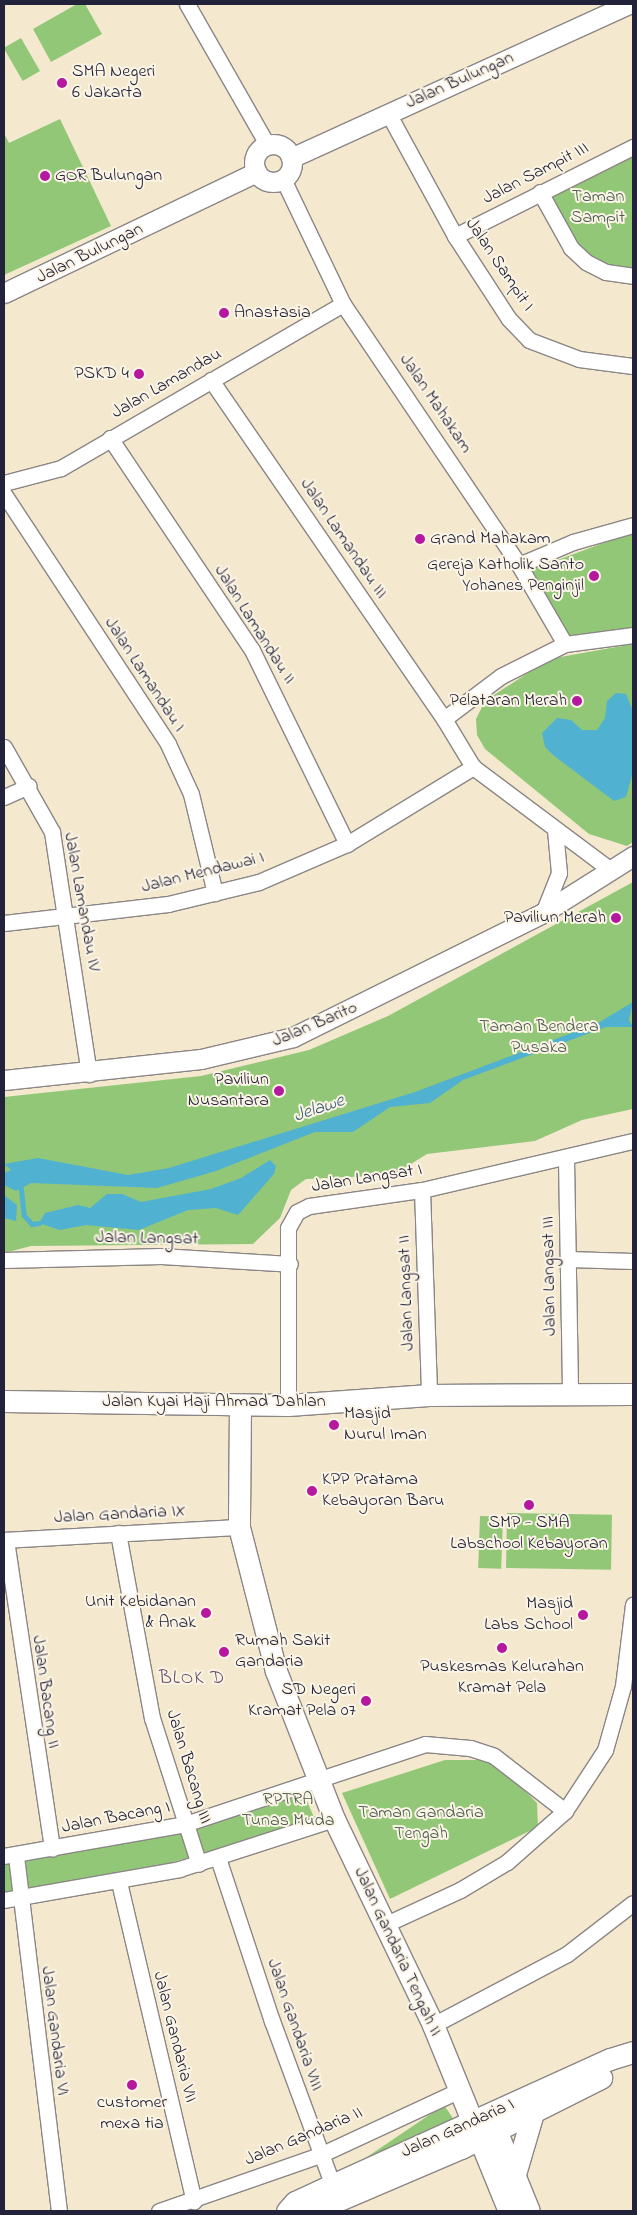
<!DOCTYPE html>
<style>
body{margin:0}
#map{position:relative;width:637px;height:2215px;overflow:hidden;background:#f4e9cf;font-family:"Indie Flower",sans-serif}
div>[style]{position:absolute}
.green>*{inset:0;background:#92c778;transform-origin:0 0}
.water>*{inset:0;background:#51b1d0}
.stream>*{height:4.5px;margin:-2.25px;padding:0 2.25px;transform-origin:2.25px;border-radius:2.25px;background:#51b1d0}
.roads{filter:drop-shadow(1px 0 #8b8685) drop-shadow(-1px 0 #8b8685) drop-shadow(0 1px #8b8685) drop-shadow(0 -1px #8b8685)}
.minor>*{height:15px;margin:-7.5px;padding:0 7.5px;transform-origin:7.5px;border-radius:7.5px;background:#fff}
.tertiary>*{height:19px;margin:-9.5px;padding:0 9.5px;transform-origin:9.5px;border-radius:9.5px;background:#fff}
.tertiary>.ring{margin:-9.5px;padding:0;box-sizing:content-box;background:none;border:19px solid #fff;border-radius:50%}
.secondary>*{height:21px;margin:-10.5px;padding:0 10.5px;transform-origin:10.5px;border-radius:10.5px;background:#fff}
.dots>*{width:14px;height:14px;translate:-50% -50%;box-sizing:border-box;border:2px solid #fcf5e5;border-radius:50%}
span{translate:-50% -50%;white-space:nowrap;text-align:center;line-height:1.15;-webkit-text-stroke:4px #fcf5e5;paint-order:stroke}
.poi-label{font-size:18px;color:#22223b}
.left{translate:0 -50%;text-align:left}
.right{translate:-100% -50%;text-align:right}
.street-label{font-size:18px;color:#22223b}
.park-label{font-size:18px;color:#495c50}
.water-label{font-size:19px;color:#355b77;font-style:italic}
.neighbourhood-label{font-size:19px;color:#6c4f6b;letter-spacing:1px}
.frame{position:absolute;inset:0;border:5px solid #22223b;pointer-events:none}
</style>
<div id="map">
<div class="green">
<div style="clip-path:polygon(77px 4px,85px 4px,102px 34px,51px 62px,33px 29px)"></div>
<div style="left:21px;top:38px;width:38px;height:20px;rotate:60deg"></div>
<div style="clip-path:polygon(60px 119px,111px 226px,4px 275px,4px 133px,9px 143px)"></div>
<div style="clip-path:polygon(633px 151px,633px 268px,607px 267px,577px 245px,550px 194px)"></div>
<div style="clip-path:polygon(633px 532px,633px 631px,564px 637px,528px 571px)"></div>
<div style="clip-path:polygon(633px 644px,633px 842px,627px 846px,589px 834px,485px 749px,477px 735px,476px 719px,485px 701px,549px 659px)"></div>
<div style="clip-path:polygon(633px 882px,633px 1109px,582px 1120px,535px 1141px,427px 1154px,393px 1175px,306px 1179px,291px 1190px,280px 1218px,253px 1244px,31px 1246px,4px 1253px,4px 1097px,201px 1076px,309px 1050px,388px 1016px)"></div>
<div style="left:507px;top:1513px;width:105px;height:55px;rotate:1deg"></div>
<div style="left:480px;top:1516px;width:23px;height:52px;rotate:2deg"></div>
<div style="clip-path:polygon(445px 1760px,495px 1760px,537px 1803px,538px 1827px,390px 1899px,342px 1793px)"></div>
<div style="clip-path:polygon(301px 1787px,316px 1822px,112px 1879px,4px 1892px,4px 1861px,186px 1828px)"></div>
<div style="left:444px;top:2105px;width:22px;height:121px;rotate:56deg"></div>
</div>
<div class="water">
<div style="clip-path:polygon(616px 693px,626px 694px,633px 711px,633px 772px,626px 797px,614px 801px,553px 755px,545px 747px,542px 733px,557px 718px,571px 720px,582px 730px,597px 730px,605px 718px,607px 701px)"></div>
<div style="clip-path:polygon(633px 1002px,629px 1020px,633px 1027px,606px 1027px,463px 1080px,430px 1103px,390px 1107px,353px 1132px,315px 1132px,216px 1171px,157px 1188px,31px 1183px,16px 1191px,4px 1185px,4px 1173px,11px 1170px,4px 1164px,38px 1158px,128px 1175px,169px 1168px,415px 1092px,598px 1023px)"></div>
<div style="clip-path:polygon(270px 1160px,276px 1166px,274px 1174px,238px 1215px,216px 1208px,188px 1210px,139px 1230px,86px 1225px,60px 1230px,39px 1223px,45px 1213px,78px 1205px,90px 1208px,107px 1194px,122px 1194px,141px 1202px,211px 1189px,241px 1178px)"></div>
<div style="clip-path:polygon(4px 1195px,17px 1205px,16px 1221px,4px 1218px)"></div>
</div>
<div class="stream">
<div style="left:21px;top:1185px;width:30px;rotate:84deg"></div>
<div style="left:24px;top:1215px;width:12px;rotate:48deg"></div>
<div style="left:32px;top:1224px;width:7px;rotate:-8deg"></div>
</div>
<div class="roads">
<div class="minor">
<div style="left:187px;top:4px;width:161px;rotate:60.3deg"></div>
<div style="left:388px;top:113px;width:140px;rotate:61.4deg"></div>
<div style="left:455px;top:236px;width:99px;rotate:57deg"></div>
<div style="left:509px;top:319px;width:29px;rotate:46deg"></div>
<div style="left:529px;top:340px;width:53px;rotate:20.8deg"></div>
<div style="left:579px;top:359px;width:54px;rotate:7.4deg"></div>
<div style="left:283px;top:179px;width:139px;rotate:64.4deg"></div>
<div style="left:343px;top:304px;width:315px;rotate:56deg"></div>
<div style="left:519px;top:565px;width:91px;rotate:59.8deg"></div>
<div style="left:540px;top:192px;width:64px;rotate:61deg"></div>
<div style="left:571px;top:248px;width:21px;rotate:43deg"></div>
<div style="left:586px;top:262px;width:22px;rotate:27deg"></div>
<div style="left:606px;top:272px;width:27px;rotate:8deg"></div>
<div style="left:455px;top:236px;width:199px;rotate:-26.6deg"></div>
<div style="left:211px;top:380px;width:411px;rotate:55.5deg"></div>
<div style="left:110px;top:438px;width:255px;rotate:56.2deg"></div>
<div style="left:252px;top:650px;width:216px;rotate:63.9deg"></div>
<div style="left:4px;top:483px;width:59px;rotate:-14.7deg"></div>
<div style="left:61px;top:468px;width:326px;rotate:-30.2deg"></div>
<div style="left:4px;top:494px;width:299px;rotate:56.7deg"></div>
<div style="left:168px;top:744px;width:55px;rotate:65.3deg"></div>
<div style="left:191px;top:794px;width:102px;rotate:76.4deg"></div>
<div style="left:519px;top:565px;width:59px;rotate:-23.1deg"></div>
<div style="left:573px;top:542px;width:62px;rotate:-15.8deg"></div>
<div style="left:4px;top:747px;width:98px;rotate:60.5deg"></div>
<div style="left:52px;top:832px;width:245px;rotate:81.3deg"></div>
<div style="left:4px;top:797px;width:27px;rotate:-24deg"></div>
<div style="left:612px;top:871px;width:174px;rotate:-143.2deg"></div>
<div style="left:473px;top:767px;width:56px;rotate:-121.1deg"></div>
<div style="left:444px;top:719px;width:71px;rotate:-37deg"></div>
<div style="left:501px;top:676px;width:72px;rotate:-26.6deg"></div>
<div style="left:565px;top:644px;width:69px;rotate:-7.5deg"></div>
<div style="left:543px;top:913px;width:43px;rotate:-68.2deg"></div>
<div style="left:559px;top:873px;width:43px;rotate:-95.3deg"></div>
<div style="left:4px;top:923px;width:165px;rotate:-6.6deg"></div>
<div style="left:168px;top:904px;width:94px;rotate:-13.6deg"></div>
<div style="left:259px;top:882px;width:96px;rotate:-23.4deg"></div>
<div style="left:347px;top:844px;width:148px;rotate:-31.4deg"></div>
<div style="left:566px;top:1159px;width:234px;rotate:89deg"></div>
<div style="left:422px;top:1190px;width:205px;rotate:88deg"></div>
<div style="left:568px;top:1259px;width:65px;rotate:1.8deg"></div>
<div style="left:4px;top:1260px;width:157px;rotate:-1.5deg"></div>
<div style="left:161px;top:1256px;width:129px;rotate:3.5deg"></div>
<div style="left:288px;top:1405px;width:177px;rotate:-90deg"></div>
<div style="left:288px;top:1228px;width:18px;rotate:-61deg"></div>
<div style="left:297px;top:1212px;width:13px;rotate:-27deg"></div>
<div style="left:309px;top:1206px;width:114px;rotate:-8.1deg"></div>
<div style="left:422px;top:1190px;width:217px;rotate:-13.1deg"></div>
<div style="left:118px;top:1533px;width:188px;rotate:79.6deg"></div>
<div style="left:152px;top:1718px;width:153px;rotate:72.2deg"></div>
<div style="left:4px;top:1540px;width:235px;rotate:-3.2deg"></div>
<div style="left:6px;top:1540px;width:312px;rotate:81.5deg"></div>
<div style="left:4px;top:1856px;width:184px;rotate:-10deg"></div>
<div style="left:185px;top:1824px;width:253px;rotate:-18.4deg"></div>
<div style="left:425px;top:1744px;width:45px;rotate:5.1deg"></div>
<div style="left:470px;top:1748px;width:25px;rotate:18deg"></div>
<div style="left:494px;top:1756px;width:90px;rotate:37.8deg"></div>
<div style="left:16px;top:1856px;width:358px;rotate:83.1deg"></div>
<div style="left:218px;top:1858px;width:172px;rotate:71.7deg"></div>
<div style="left:272px;top:2021px;width:184px;rotate:69.7deg"></div>
<div style="left:119px;top:1882px;width:328px;rotate:76.8deg"></div>
<div style="left:4px;top:1900px;width:178px;rotate:-10deg"></div>
<div style="left:179px;top:1869px;width:163px;rotate:-17.9deg"></div>
<div style="left:384px;top:1925px;width:84px;rotate:-24.7deg"></div>
<div style="left:460px;top:1890px;width:55px;rotate:-30.8deg"></div>
<div style="left:507px;top:1862px;width:77px;rotate:-41.3deg"></div>
<div style="left:565px;top:1811px;width:73px;rotate:-56.7deg"></div>
<div style="left:605px;top:1750px;width:66px;rotate:-74.3deg"></div>
<div style="left:623px;top:1686px;width:82px;rotate:-83deg"></div>
<div style="left:433px;top:2025px;width:152px;rotate:-27.9deg"></div>
<div style="left:567px;top:1954px;width:83px;rotate:-37.7deg"></div>
<div style="left:159px;top:2211px;width:170px;rotate:-19.2deg"></div>
<div style="left:320px;top:2155px;width:154px;rotate:-24.9deg"></div>
</div>
<div class="tertiary">
<div class="ring" style="left:254px;top:144px;width:19px;height:19px"></div>
<div style="left:291px;top:158px;width:371px;rotate:-24.5deg"></div>
<div style="left:4px;top:293px;width:280px;rotate:-25.6deg"></div>
<div style="left:4px;top:1080px;width:198px;rotate:-6.1deg"></div>
<div style="left:201px;top:1059px;width:95px;rotate:-13.4deg"></div>
<div style="left:293px;top:1037px;width:279px;rotate:-26.4deg"></div>
<div style="left:543px;top:913px;width:107px;rotate:-32.3deg"></div>
</div>
<div class="secondary">
<div style="left:4px;top:1401px;width:284px;rotate:0.8deg"></div>
<div style="left:288px;top:1405px;width:141px;rotate:-4.1deg"></div>
<div style="left:429px;top:1395px;width:204px;rotate:-0.3deg"></div>
<div style="left:240px;top:1405px;width:122px;rotate:90.5deg"></div>
<div style="left:239px;top:1527px;width:149px;rotate:75.6deg"></div>
<div style="left:276px;top:1671px;width:159px;rotate:68.6deg"></div>
<div style="left:334px;top:1819px;width:229px;rotate:64.3deg"></div>
<div style="left:433px;top:2025px;width:201px;rotate:67.8deg"></div>
<div style="left:491px;top:2118px;width:100px;rotate:67.8deg"></div>
<div style="left:515px;top:2174px;width:64px;rotate:-73.6deg"></div>
<div style="left:287px;top:2211px;width:12px;rotate:-48deg"></div>
<div style="left:295px;top:2202px;width:41px;rotate:-24.7deg"></div>
<div style="left:332px;top:2185px;width:305px;rotate:-24.4deg"></div>
<div style="left:610px;top:2059px;width:24px;rotate:-17deg"></div>
<div style="left:313px;top:2211px;width:161px;rotate:-23.1deg"></div>
<div style="left:461px;top:2148px;width:157px;rotate:-26.6deg"></div>
</div>
</div>
<div class="dots">
<div style="left:62px;top:83px;background:#b5179e"></div>
<div style="left:45px;top:176px;background:#b5179e"></div>
<div style="left:224px;top:313px;background:#b5179e"></div>
<div style="left:139px;top:374px;background:#b5179e"></div>
<div style="left:420px;top:539px;background:#b5179e"></div>
<div style="left:594px;top:576px;background:#b5179e"></div>
<div style="left:577px;top:701px;background:#b5179e"></div>
<div style="left:616px;top:918px;background:#b5179e"></div>
<div style="left:279px;top:1091px;background:#b5179e"></div>
<div style="left:334px;top:1425px;background:#b5179e"></div>
<div style="left:312px;top:1491px;background:#b5179e"></div>
<div style="left:529px;top:1505px;background:#b5179e"></div>
<div style="left:206px;top:1613px;background:#b5179e"></div>
<div style="left:583px;top:1615px;background:#b5179e"></div>
<div style="left:502px;top:1648px;background:#b5179e"></div>
<div style="left:224px;top:1652px;background:#b5179e"></div>
<div style="left:366px;top:1701px;background:#b5179e"></div>
<div style="left:132px;top:2085px;background:#b5179e"></div>
</div>
<div class="poi-label">
<span class="left" style="left:72px;top:83px">SMA Negeri<br>6 Jakarta</span>
<span class="left" style="left:55px;top:176px">GOR Bulungan</span>
<span class="left" style="left:234px;top:313px">Anastasia</span>
<span class="right" style="left:129px;top:374px">PSKD 4</span>
<span class="left" style="left:430px;top:539px">Grand Mahakam</span>
<span class="right" style="left:584px;top:576px">Gereja Katholik Santo<br>Yohanes Penginjil</span>
<span class="right" style="left:567px;top:701px">Pelataran Merah</span>
<span class="right" style="left:606px;top:918px">Paviliun Merah</span>
<span class="right" style="left:269px;top:1091px">Paviliun<br>Nusantara</span>
<span class="left" style="left:344px;top:1425px">Masjid<br>Nurul Iman</span>
<span class="left" style="left:322px;top:1491px">KPP Pratama<br>Kebayoran Baru</span>
<span style="left:529px;top:1534px">SMP - SMA<br>Labschool Kebayoran</span>
<span class="right" style="left:196px;top:1613px">Unit Kebidanan<br>&amp; Anak</span>
<span class="right" style="left:573px;top:1615px">Masjid<br>Labs School</span>
<span class="left" style="left:235px;top:1652px">Rumah Sakit<br>Gandaria</span>
<span style="left:502px;top:1678px">Puskesmas Kelurahan<br>Kramat Pela</span>
<span class="right" style="left:356px;top:1701px">SD Negeri<br>Kramat Pela 07</span>
<span style="left:132px;top:2114px">customer<br>mexa tia</span>
</div>
<div class="street-label">
<span style="left:460px;top:81px;rotate:-24deg">Jalan Bulungan</span>
<span style="left:536px;top:174px;rotate:-27deg">Jalan Sampit III</span>
<span style="left:90px;top:254px;rotate:-26deg">Jalan Bulungan</span>
<span style="left:499px;top:265px;rotate:56deg">Jalan Sampit I</span>
<span style="left:167px;top:384px;rotate:-30deg">Jalan Lamandau</span>
<span style="left:435px;top:404px;rotate:56deg">Jalan Mahakam</span>
<span style="left:343px;top:539px;rotate:56deg">Jalan Lamandau III</span>
<span style="left:254px;top:625px;rotate:58deg">Jalan Lamandau II</span>
<span style="left:144px;top:675px;rotate:57deg">Jalan Lamandau I</span>
<span style="left:203px;top:873px;rotate:-14deg">Jalan Mendawai I</span>
<span style="left:81px;top:902px;rotate:80deg">Jalan Lamandau IV</span>
<span style="left:315px;top:1025px;rotate:-23deg">Jalan Barito</span>
<span style="left:367px;top:1179px;rotate:-9deg">Jalan Langsat I</span>
<span style="left:147px;top:1239px;rotate:1deg">Jalan Langsat</span>
<span style="left:550px;top:1276px;rotate:-91deg">Jalan Langsat III</span>
<span style="left:407px;top:1293px;rotate:-92deg">Jalan Langsat II</span>
<span style="left:214px;top:1402px">Jalan Kyai Haji Ahmad Dahlan</span>
<span style="left:120px;top:1515px;rotate:-3deg">Jalan Gandaria IX</span>
<span style="left:45px;top:1692px;rotate:82deg">Jalan Bacang II</span>
<span style="left:188px;top:1767px;rotate:73deg">Jalan Bacang III</span>
<span style="left:116px;top:1818px;rotate:-11deg">Jalan Bacang I</span>
<span style="left:397px;top:1952px;rotate:65deg">Jalan Gandaria Tengah II</span>
<span style="left:294px;top:2025px;rotate:71deg">Jalan Gandaria VIII</span>
<span style="left:54px;top:2031px;rotate:83deg">Jalan Gandaria VI</span>
<span style="left:174px;top:2037px;rotate:76deg">Jalan Gandaria VII</span>
<span style="left:458px;top:2129px;rotate:-24deg">Jalan Gandaria I</span>
<span style="left:304px;top:2137px;rotate:-23deg">Jalan Gandaria II</span>
</div>
<div class="park-label">
<span style="left:598px;top:208px">Taman<br>Sampit</span>
<span style="left:539px;top:1038px">Taman Bendera<br>Pusaka</span>
<span style="left:288px;top:1811px">RPTRA<br>Tunas Muda</span>
<span style="left:421px;top:1824px">Taman Gandaria<br>Tengah</span>
</div>
<div class="water-label">
<span style="left:319px;top:1109px;rotate:-19deg">Jelawe</span>
</div>
<div class="neighbourhood-label">
<span style="left:192px;top:1679px">BLOK D</span>
</div>
<div class="frame"></div>
</div>
